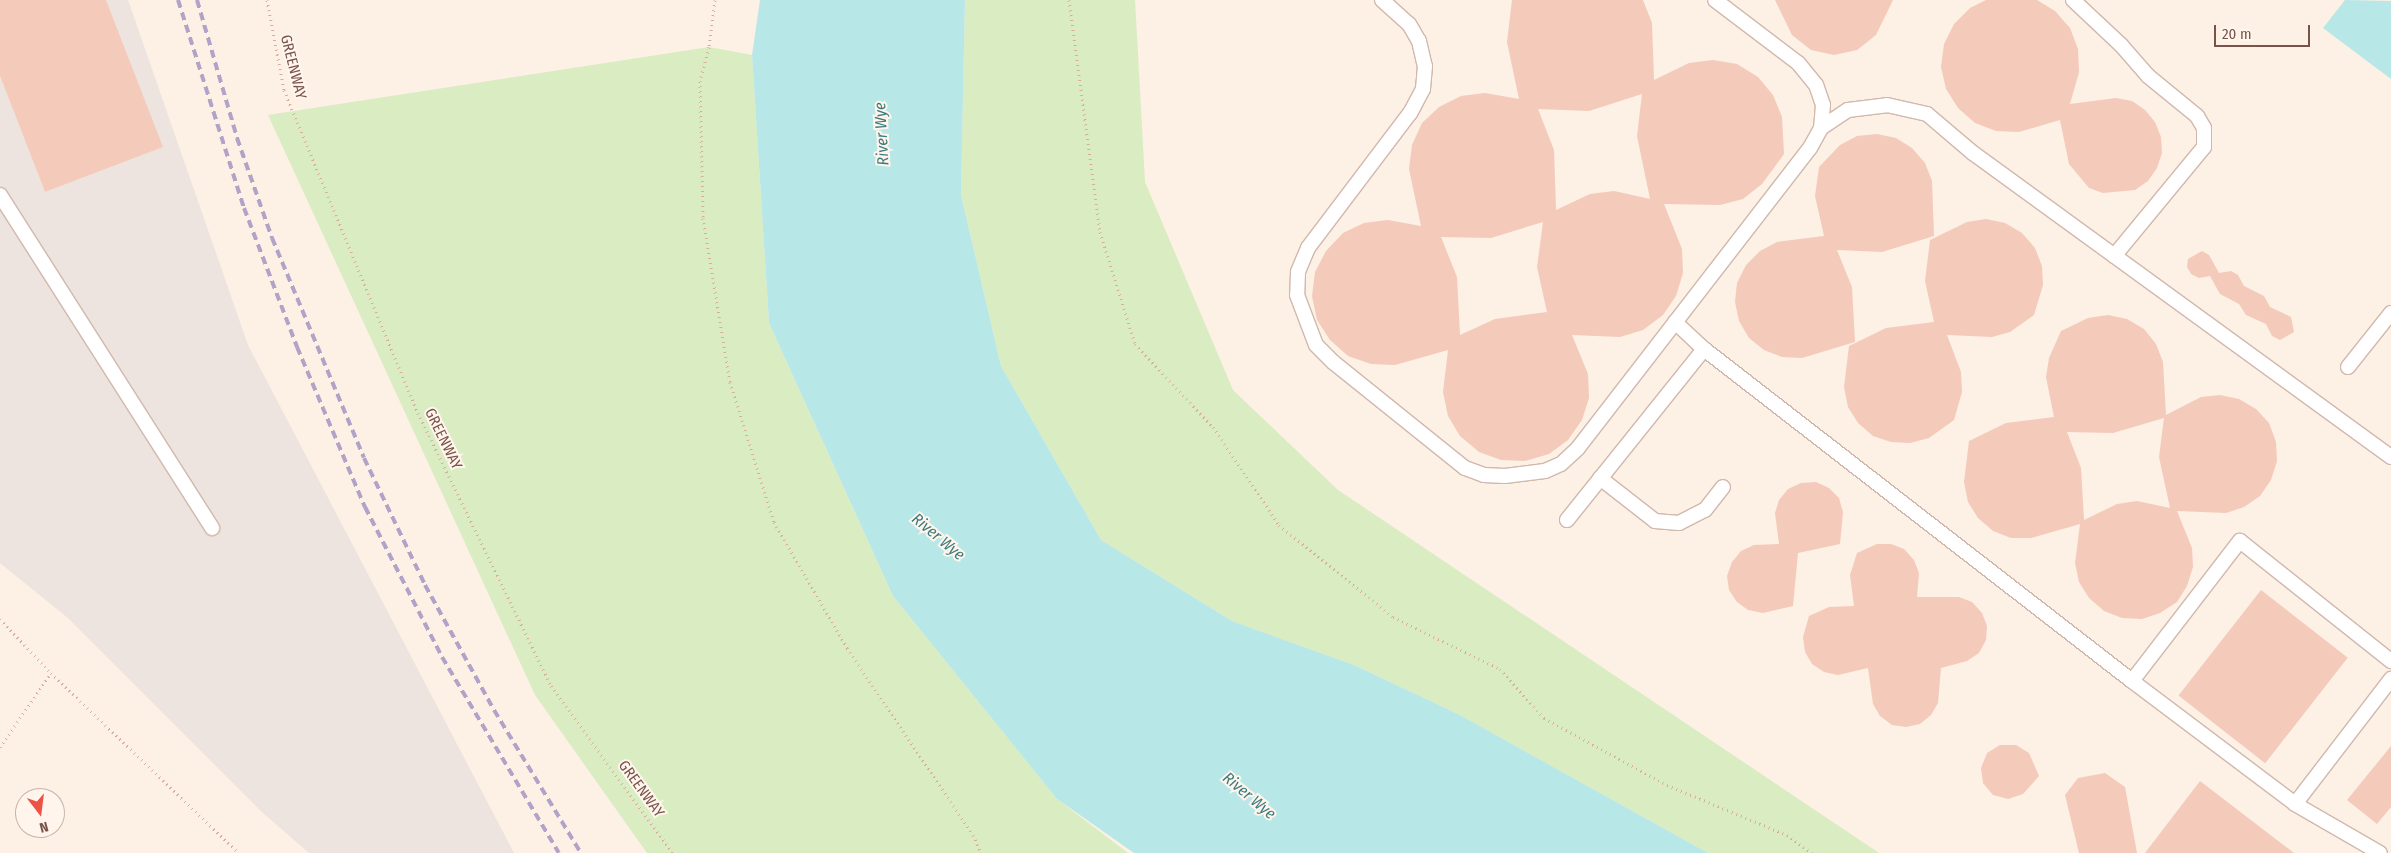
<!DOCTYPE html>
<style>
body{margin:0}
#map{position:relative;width:2391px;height:853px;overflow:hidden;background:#fdf0e4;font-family:"Fira Sans Condensed",sans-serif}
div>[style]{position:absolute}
.industrial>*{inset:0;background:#ede4df}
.green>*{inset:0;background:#d9ecc2}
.water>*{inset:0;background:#b8e7e8}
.building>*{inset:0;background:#f4cabb;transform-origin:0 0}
.path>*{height:3px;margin-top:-1.5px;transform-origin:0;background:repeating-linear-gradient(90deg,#d9ad9e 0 1px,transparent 0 5px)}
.roads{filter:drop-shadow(1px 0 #d1b8ad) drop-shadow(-1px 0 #d1b8ad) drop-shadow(0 1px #d1b8ad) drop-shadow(0 -1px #d1b8ad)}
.service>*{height:14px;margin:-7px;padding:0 7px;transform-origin:7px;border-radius:7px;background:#fff}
.rail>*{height:4px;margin-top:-2px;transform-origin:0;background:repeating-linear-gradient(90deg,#b1a2c7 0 8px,transparent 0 13px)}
span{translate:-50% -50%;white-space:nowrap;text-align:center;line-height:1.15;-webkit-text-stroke:4px #fff5ec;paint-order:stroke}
.street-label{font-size:15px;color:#775349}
.water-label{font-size:16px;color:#3c7b7d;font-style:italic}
.north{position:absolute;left:15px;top:788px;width:50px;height:50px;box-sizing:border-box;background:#fff5ec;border:1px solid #c9b4ab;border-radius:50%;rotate:165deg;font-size:14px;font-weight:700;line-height:20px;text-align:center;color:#775349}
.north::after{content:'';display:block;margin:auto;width:18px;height:22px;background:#ec5345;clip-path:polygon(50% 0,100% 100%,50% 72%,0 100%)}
.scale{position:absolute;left:2214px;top:25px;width:96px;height:22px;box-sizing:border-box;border:2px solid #775349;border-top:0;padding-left:6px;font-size:15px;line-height:18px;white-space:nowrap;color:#775349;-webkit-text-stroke:4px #fff5ec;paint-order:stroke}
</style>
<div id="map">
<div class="industrial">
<div style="clip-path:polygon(106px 0,128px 0,248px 345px,514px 853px,309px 853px,263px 813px,68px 618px,0 563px,0 76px,45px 192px,162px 147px)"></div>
</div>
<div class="green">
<div style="clip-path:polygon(965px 0,1135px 0,1145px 182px,1233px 390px,1338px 490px,1879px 853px,1708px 853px,1458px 714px,1354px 665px,1232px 621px,1101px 540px,1001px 366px,961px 195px)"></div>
<div style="clip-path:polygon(709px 47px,752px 55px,769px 323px,893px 596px,1057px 799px,1128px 853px,647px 853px,535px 695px,268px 115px)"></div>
</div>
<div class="water">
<div style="clip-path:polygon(760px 0,965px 0,961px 195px,1001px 366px,1101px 540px,1232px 621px,1354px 665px,1458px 714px,1708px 853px,1134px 853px,1057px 799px,893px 596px,769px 323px,752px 55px)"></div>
<div style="clip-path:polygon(2345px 0,2391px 1px,2391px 79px,2323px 28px)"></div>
</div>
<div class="building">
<div style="clip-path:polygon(0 0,106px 0,163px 147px,45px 192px,0 76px)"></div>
<div style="clip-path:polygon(evenodd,1512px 0,1643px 0,1652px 23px,1654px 80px,1689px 63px,1713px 60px,1737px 64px,1758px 77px,1773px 95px,1782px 117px,1784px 154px,1762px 184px,1743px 199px,1720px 205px,1664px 204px,1682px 249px,1683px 273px,1676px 296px,1663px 315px,1643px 330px,1620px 337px,1572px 335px,1588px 374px,1589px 398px,1582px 420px,1568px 440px,1549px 454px,1525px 461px,1501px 460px,1479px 452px,1460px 436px,1448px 416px,1443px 392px,1448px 350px,1395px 365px,1371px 364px,1348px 356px,1330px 340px,1317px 320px,1312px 296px,1315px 272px,1326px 251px,1343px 233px,1364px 223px,1388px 220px,1421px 226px,1409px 169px,1412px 145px,1422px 123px,1439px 107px,1461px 96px,1485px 93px,1519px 99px,1507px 42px,1512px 0,1642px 94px,1637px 136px,1650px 199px,1614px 191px,1590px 194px,1556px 210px,1554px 150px,1538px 109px,1589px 111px,1642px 94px,1512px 0,1543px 222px,1537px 267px,1547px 312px,1495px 319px,1460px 335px,1457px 277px,1441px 237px,1491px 238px,1543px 222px)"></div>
<div style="clip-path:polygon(1775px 0,1893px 0,1876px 35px,1857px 50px,1834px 55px,1811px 50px,1792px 35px)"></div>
<div style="clip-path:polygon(1986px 0,2037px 0,2055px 11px,2070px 28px,2078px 49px,2079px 72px,2070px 104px,2116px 98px,2132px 101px,2145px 110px,2155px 122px,2161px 137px,2162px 153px,2157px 168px,2148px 181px,2135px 190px,2103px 193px,2089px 188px,2069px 164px,2060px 120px,2019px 132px,1996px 131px,1975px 123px,1958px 108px,1946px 89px,1941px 67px,1944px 44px,1954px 24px,1970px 8px)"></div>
<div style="clip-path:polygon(1877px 134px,1896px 138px,1912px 148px,1925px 163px,1932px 181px,1934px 236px,1882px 252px,1837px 250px,1852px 287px,1855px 342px,1802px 358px,1782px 357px,1764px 350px,1749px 338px,1739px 321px,1735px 302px,1737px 283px,1746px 265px,1760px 251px,1777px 242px,1824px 236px,1815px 196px,1819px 167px,1840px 145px,1857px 136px)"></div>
<div style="clip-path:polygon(1986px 219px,2005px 223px,2022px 233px,2035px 248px,2042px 266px,2043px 285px,2034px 315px,2010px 332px,1992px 337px,1947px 335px,1961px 372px,1962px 392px,1954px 420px,1929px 438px,1910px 443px,1891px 442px,1873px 436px,1858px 423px,1848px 407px,1844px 387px,1849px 346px,1886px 328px,1934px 322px,1925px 281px,1930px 240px,1967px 222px)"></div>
<div style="clip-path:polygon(2202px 251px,2209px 255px,2219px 273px,2231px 271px,2238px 275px,2244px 286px,2264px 296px,2270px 307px,2291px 317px,2294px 332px,2280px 340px,2272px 336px,2266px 324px,2246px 315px,2239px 304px,2220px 294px,2210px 276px,2199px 278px,2191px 274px,2187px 267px,2188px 259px)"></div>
<div style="clip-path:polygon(evenodd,2108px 315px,2127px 319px,2144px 329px,2156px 344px,2163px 362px,2166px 415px,2201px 397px,2220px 395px,2239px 399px,2256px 409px,2269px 423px,2276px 442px,2277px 461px,2271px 480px,2260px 496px,2244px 507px,2226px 513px,2177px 511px,2192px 548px,2193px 567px,2187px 586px,2177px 602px,2160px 613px,2142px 619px,2122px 618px,2104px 611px,2089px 598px,2079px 582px,2075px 563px,2080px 524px,2031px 538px,2011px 538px,1993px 531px,1978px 518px,1968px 502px,1964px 482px,1969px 441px,2006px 423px,2054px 417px,2046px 377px,2049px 358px,2061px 331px,2088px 318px,2108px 315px,2164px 418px,2159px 457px,2170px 508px,2137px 501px,2117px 504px,2084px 520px,2081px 468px,2067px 432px,2113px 433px,2164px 418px)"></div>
<div style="clip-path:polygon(1816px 482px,1829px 488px,1839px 498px,1843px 512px,1840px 544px,1798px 553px,1793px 606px,1763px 613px,1748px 610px,1737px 602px,1729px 590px,1727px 576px,1732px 562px,1741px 551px,1754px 545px,1779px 544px,1775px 513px,1779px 500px,1788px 489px,1801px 483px)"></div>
<div style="clip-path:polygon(1877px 544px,1891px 544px,1904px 549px,1914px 560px,1919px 573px,1917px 597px,1959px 597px,1972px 602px,1982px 613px,1987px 626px,1986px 640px,1979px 653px,1967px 661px,1941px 668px,1938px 703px,1931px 715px,1920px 724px,1906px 727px,1892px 725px,1880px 716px,1873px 704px,1868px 668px,1838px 675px,1824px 672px,1812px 664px,1805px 652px,1803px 637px,1809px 616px,1829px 607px,1854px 606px,1850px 575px,1857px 553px)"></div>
<div style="left:2261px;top:590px;width:110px;height:134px;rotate:38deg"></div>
<div style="clip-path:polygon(2000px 745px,2016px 745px,2029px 753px,2039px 776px,2023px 794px,2008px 799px,1993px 795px,1983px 783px,1981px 768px,1987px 753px)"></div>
<div style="clip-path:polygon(2391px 746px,2391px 807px,2377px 824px,2347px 800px)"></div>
<div style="clip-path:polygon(2105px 773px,2125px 787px,2137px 853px,2079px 853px,2065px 795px,2078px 778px)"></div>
<div style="clip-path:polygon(2200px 781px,2294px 853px,2145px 853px)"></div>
</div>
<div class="path">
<div style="left:267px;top:0;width:92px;rotate:79.3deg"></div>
<div style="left:284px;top:90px;width:350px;rotate:67.5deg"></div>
<div style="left:418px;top:413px;width:304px;rotate:64deg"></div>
<div style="left:551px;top:686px;width:207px;rotate:53.9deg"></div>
<div style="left:715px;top:0;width:47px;rotate:97.3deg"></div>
<div style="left:709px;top:47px;width:35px;rotate:105deg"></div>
<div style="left:700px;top:81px;width:137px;rotate:88.7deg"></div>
<div style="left:703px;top:218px;width:166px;rotate:80.7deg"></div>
<div style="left:730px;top:382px;width:147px;rotate:72.6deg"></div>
<div style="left:774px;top:522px;width:146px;rotate:59.9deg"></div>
<div style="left:847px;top:648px;width:225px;rotate:56deg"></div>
<div style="left:973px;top:835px;width:20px;rotate:66deg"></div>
<div style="left:1069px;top:0;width:234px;rotate:82.4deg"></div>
<div style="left:1100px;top:232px;width:117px;rotate:72.6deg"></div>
<div style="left:1135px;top:344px;width:114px;rotate:46.8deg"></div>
<div style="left:1213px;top:427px;width:118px;rotate:56deg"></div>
<div style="left:1279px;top:525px;width:146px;rotate:38.9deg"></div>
<div style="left:1393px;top:617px;width:119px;rotate:25.9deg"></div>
<div style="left:1500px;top:669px;width:66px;rotate:48.1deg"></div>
<div style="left:1544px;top:718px;width:140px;rotate:28.6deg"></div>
<div style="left:1667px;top:785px;width:130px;rotate:22.6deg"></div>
<div style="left:1787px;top:835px;width:31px;rotate:36deg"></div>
<div style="left:0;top:619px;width:74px;rotate:46.6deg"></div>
<div style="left:51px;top:673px;width:260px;rotate:43.8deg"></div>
<div style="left:0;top:747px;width:90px;rotate:-55.4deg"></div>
</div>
<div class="roads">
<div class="service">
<div style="left:1382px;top:0;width:36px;rotate:42deg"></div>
<div style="left:1409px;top:24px;width:20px;rotate:60deg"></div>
<div style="left:1419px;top:41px;width:26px;rotate:77deg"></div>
<div style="left:1425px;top:66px;width:23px;rotate:95deg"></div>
<div style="left:1423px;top:89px;width:27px;rotate:118deg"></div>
<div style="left:1410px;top:113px;width:169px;rotate:127.1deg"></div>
<div style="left:1308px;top:248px;width:26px;rotate:113deg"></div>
<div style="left:1298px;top:272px;width:23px;rotate:92deg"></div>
<div style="left:1297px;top:295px;width:53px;rotate:69.2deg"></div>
<div style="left:1316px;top:345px;width:24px;rotate:45deg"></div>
<div style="left:1333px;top:362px;width:169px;rotate:38.8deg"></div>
<div style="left:1465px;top:468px;width:20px;rotate:20deg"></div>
<div style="left:1484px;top:475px;width:21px;rotate:3deg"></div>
<div style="left:1505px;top:476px;width:40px;rotate:-7.1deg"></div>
<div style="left:1545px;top:471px;width:17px;rotate:-24deg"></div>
<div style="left:1561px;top:464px;width:23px;rotate:-43deg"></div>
<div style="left:1578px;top:448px;width:379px;rotate:-52.3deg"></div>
<div style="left:1810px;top:148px;width:23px;rotate:-61deg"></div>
<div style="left:1821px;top:128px;width:23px;rotate:-85deg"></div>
<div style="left:1823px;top:105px;width:21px;rotate:-109deg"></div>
<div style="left:1816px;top:85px;width:28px;rotate:-129deg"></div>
<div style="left:1798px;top:63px;width:104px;rotate:-142.8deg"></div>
<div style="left:2073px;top:0;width:66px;rotate:43.2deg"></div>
<div style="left:2121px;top:45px;width:41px;rotate:48.9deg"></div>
<div style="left:2148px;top:76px;width:63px;rotate:39.2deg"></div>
<div style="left:2197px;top:116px;width:14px;rotate:60deg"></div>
<div style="left:2204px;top:128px;width:19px;rotate:90deg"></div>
<div style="left:2204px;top:147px;width:141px;rotate:129.5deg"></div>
<div style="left:1821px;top:128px;width:32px;rotate:-34deg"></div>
<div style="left:1848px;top:110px;width:39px;rotate:-7deg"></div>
<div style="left:1887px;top:105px;width:41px;rotate:12.7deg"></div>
<div style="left:1927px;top:114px;width:60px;rotate:40.3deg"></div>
<div style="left:1973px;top:153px;width:517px;rotate:36.03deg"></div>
<div style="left:0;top:195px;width:395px;rotate:57.5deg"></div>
<div style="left:1675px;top:322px;width:40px;rotate:43deg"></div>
<div style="left:1704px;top:349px;width:542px;rotate:37.8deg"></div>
<div style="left:2132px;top:681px;width:204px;rotate:37deg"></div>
<div style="left:2295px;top:804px;width:98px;rotate:30deg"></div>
<div style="left:2348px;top:367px;width:69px;rotate:-51.5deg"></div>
<div style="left:1600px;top:478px;width:70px;rotate:38deg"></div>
<div style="left:1655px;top:521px;width:24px;rotate:5deg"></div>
<div style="left:1679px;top:523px;width:29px;rotate:-27deg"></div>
<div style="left:1705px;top:510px;width:29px;rotate:-52deg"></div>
<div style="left:1567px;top:520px;width:219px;rotate:-51.3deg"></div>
<div style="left:2132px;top:681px;width:177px;rotate:-52.4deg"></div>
<div style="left:2240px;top:541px;width:193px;rotate:38.5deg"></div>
<div style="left:2295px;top:804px;width:158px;rotate:-52.5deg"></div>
</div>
</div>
<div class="rail">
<div style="left:178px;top:0;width:218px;rotate:72.4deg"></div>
<div style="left:244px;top:208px;width:149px;rotate:69.1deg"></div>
<div style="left:297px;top:347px;width:174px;rotate:67deg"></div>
<div style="left:365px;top:507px;width:169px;rotate:62.8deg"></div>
<div style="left:442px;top:657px;width:228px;rotate:59.2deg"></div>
<div style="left:197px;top:0;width:144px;rotate:73.8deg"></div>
<div style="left:237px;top:138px;width:106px;rotate:70.7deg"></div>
<div style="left:272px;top:238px;width:238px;rotate:67.3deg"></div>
<div style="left:364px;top:458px;width:141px;rotate:64.3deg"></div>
<div style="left:425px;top:585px;width:143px;rotate:61.1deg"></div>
<div style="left:494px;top:710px;width:167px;rotate:58.7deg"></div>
</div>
<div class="street-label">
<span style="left:293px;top:67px;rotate:76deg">GREENWAY</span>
<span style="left:443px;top:439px;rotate:64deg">GREENWAY</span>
<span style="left:641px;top:789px;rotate:54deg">GREENWAY</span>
</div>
<div class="water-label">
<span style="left:882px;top:134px;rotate:-93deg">River Wye</span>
<span style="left:938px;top:537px;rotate:40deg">River Wye</span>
<span style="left:1249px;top:796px;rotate:40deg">River Wye</span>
</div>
<div class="north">N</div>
<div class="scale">20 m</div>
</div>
